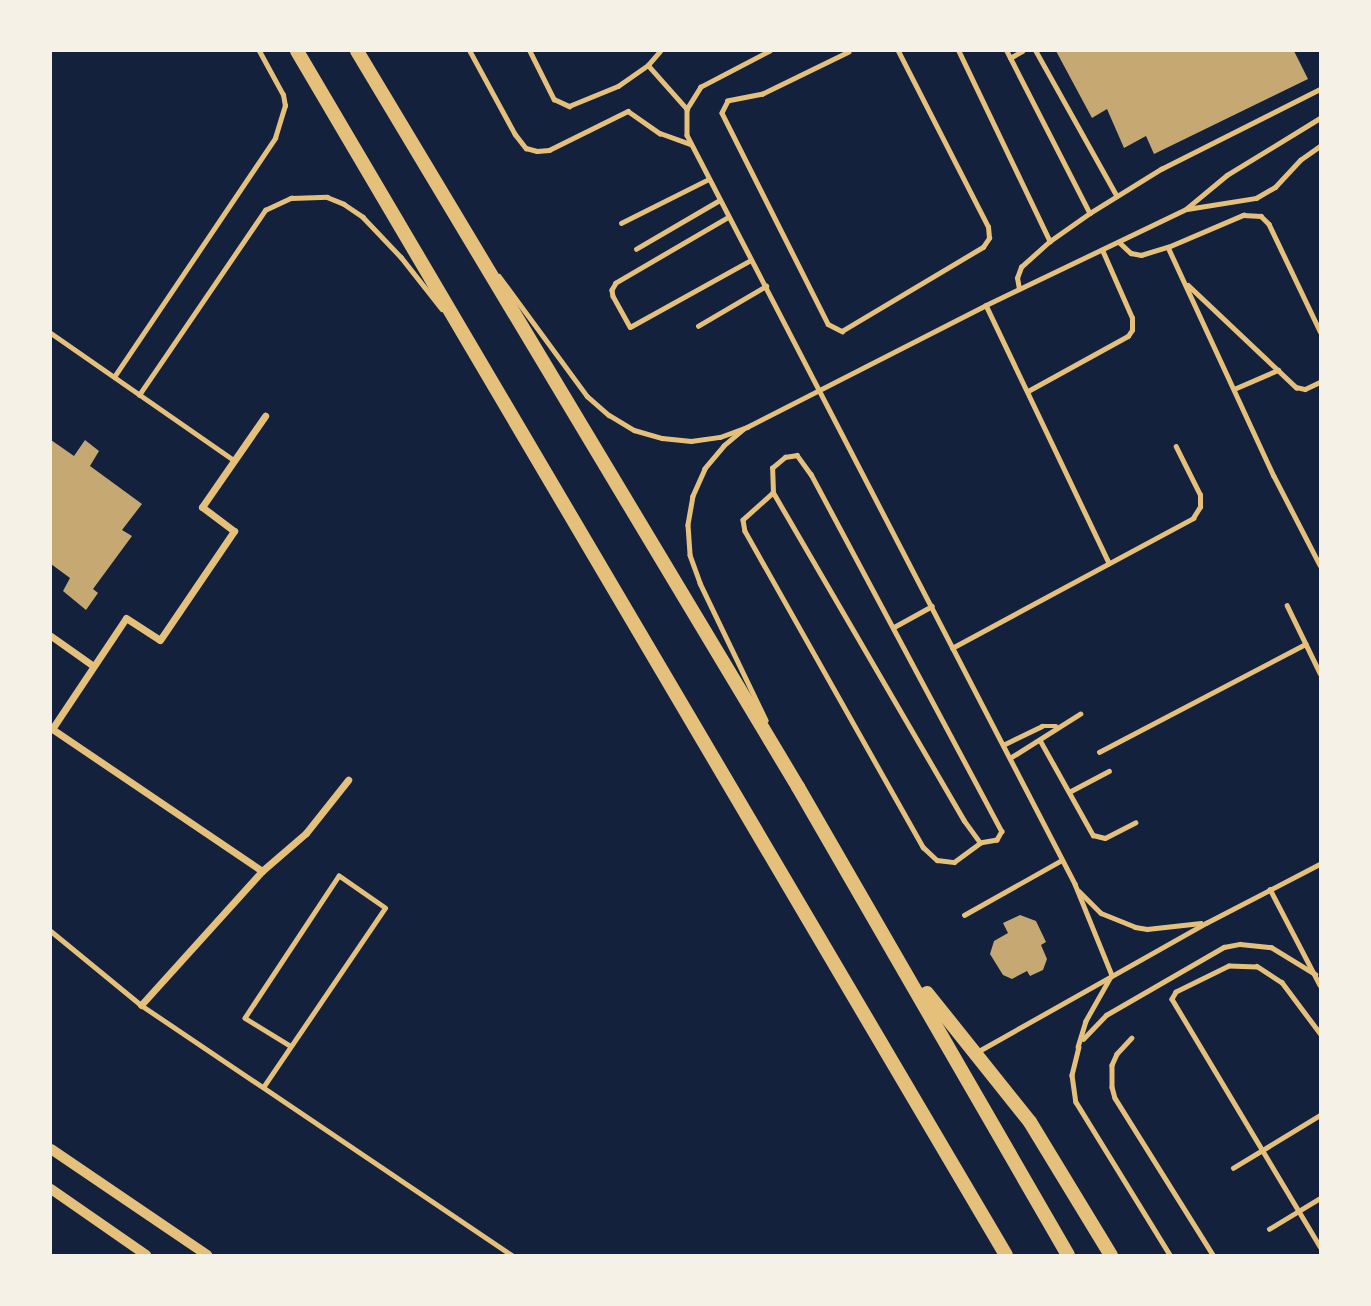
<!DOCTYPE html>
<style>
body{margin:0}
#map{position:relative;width:1371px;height:1306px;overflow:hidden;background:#14213d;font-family:"Times New Roman",serif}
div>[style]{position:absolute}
.building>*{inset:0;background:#c6a872}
.service>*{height:4.5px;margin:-2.25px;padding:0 2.25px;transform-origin:2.25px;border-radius:2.25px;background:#e5c07b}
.minor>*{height:7px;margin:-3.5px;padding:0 3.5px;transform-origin:3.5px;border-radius:3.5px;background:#e5c07b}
.tertiary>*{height:10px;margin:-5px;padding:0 5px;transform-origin:5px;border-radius:5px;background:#e5c07b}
.trunk>*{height:14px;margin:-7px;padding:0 7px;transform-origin:7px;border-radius:7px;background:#e5c07b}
span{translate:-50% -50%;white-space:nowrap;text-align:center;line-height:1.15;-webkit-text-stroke:7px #f6f1e7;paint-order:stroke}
.frame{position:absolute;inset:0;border:52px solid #f6f1e7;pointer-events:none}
</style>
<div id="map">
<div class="building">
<div style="clip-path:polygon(1056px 51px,1294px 51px,1308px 79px,1154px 154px,1146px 136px,1124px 148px,1107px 109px,1092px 118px)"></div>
<div style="clip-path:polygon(51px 440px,74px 456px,85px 440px,99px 451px,90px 466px,142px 504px,122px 530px,132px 536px,93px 589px,98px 593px,86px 610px,63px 591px,70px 578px,51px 564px)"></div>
<div style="clip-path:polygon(1020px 915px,1036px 921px,1046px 942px,1041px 945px,1047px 959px,1043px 970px,1030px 976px,1027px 971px,1012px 979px,1003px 975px,990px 954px,994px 941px,1008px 933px,1003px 923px)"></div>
</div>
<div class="service">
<div style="left:470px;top:51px;width:94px;rotate:61.5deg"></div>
<div style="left:515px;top:134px;width:18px;rotate:52deg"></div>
<div style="left:526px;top:148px;width:11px;rotate:15deg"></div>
<div style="left:537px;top:151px;width:12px;rotate:-5deg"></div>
<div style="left:549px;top:150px;width:88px;rotate:-26.3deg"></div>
<div style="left:628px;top:111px;width:39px;rotate:35deg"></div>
<div style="left:660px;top:133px;width:33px;rotate:20deg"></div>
<div style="left:530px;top:51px;width:54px;rotate:63.4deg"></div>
<div style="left:554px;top:99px;width:17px;rotate:25deg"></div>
<div style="left:569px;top:106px;width:53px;rotate:-22.2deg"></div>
<div style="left:618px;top:86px;width:37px;rotate:-35deg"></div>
<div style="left:648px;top:65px;width:18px;rotate:-49deg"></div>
<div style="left:770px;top:51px;width:78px;rotate:152.4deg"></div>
<div style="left:701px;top:87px;width:26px;rotate:122deg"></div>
<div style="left:687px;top:109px;width:26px;rotate:90deg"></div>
<div style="left:687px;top:135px;width:844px;rotate:62.61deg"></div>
<div style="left:1075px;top:884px;width:98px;rotate:67.9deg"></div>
<div style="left:1112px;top:975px;width:53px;rotate:119.5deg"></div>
<div style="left:1086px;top:1021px;width:27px;rotate:107deg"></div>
<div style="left:959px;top:51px;width:211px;rotate:64.4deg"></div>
<div style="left:1007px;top:51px;width:182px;rotate:62.9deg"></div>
<div style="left:1036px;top:51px;width:166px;rotate:60.8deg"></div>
<div style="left:849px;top:52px;width:96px;rotate:154deg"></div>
<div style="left:763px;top:94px;width:36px;rotate:169deg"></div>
<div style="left:728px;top:101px;width:13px;rotate:117deg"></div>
<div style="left:722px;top:113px;width:236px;rotate:63.3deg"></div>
<div style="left:828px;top:324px;width:16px;rotate:27deg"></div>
<div style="left:842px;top:331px;width:164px;rotate:-30.8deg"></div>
<div style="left:983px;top:247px;width:11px;rotate:-56deg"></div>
<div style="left:989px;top:238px;width:11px;rotate:-95deg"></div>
<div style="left:988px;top:227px;width:198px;rotate:-117.1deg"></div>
<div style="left:1010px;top:58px;width:14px;rotate:-30deg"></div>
<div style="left:648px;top:65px;width:59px;rotate:48.4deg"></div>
<div style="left:1187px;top:209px;width:70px;rotate:-9.1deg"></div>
<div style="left:1256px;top:198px;width:22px;rotate:-30deg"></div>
<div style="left:1275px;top:187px;width:37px;rotate:-47deg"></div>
<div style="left:1300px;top:160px;width:24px;rotate:-35deg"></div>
<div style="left:729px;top:217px;width:131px;rotate:149.7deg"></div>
<div style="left:616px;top:283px;width:8px;rotate:120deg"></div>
<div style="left:612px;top:290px;width:6px;rotate:81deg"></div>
<div style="left:613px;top:296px;width:35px;rotate:61deg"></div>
<div style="left:630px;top:327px;width:138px;rotate:-29deg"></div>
<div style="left:621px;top:223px;width:98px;rotate:-26.6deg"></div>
<div style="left:1119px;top:242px;width:16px;rotate:43deg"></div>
<div style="left:1131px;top:253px;width:10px;rotate:11deg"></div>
<div style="left:1141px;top:255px;width:28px;rotate:-17deg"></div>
<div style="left:1168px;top:247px;width:82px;rotate:-23.1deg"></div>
<div style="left:1243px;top:215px;width:18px;rotate:3deg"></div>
<div style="left:1261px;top:216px;width:11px;rotate:45deg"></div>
<div style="left:1269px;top:224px;width:119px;rotate:64.5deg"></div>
<div style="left:1168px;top:247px;width:252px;rotate:65.2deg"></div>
<div style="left:1274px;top:476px;width:100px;rotate:62.7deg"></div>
<div style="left:636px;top:249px;width:97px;rotate:-30.3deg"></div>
<div style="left:499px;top:276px;width:149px;rotate:53.7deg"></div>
<div style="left:587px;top:396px;width:29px;rotate:41deg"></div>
<div style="left:609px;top:415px;width:29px;rotate:31deg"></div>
<div style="left:634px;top:430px;width:29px;rotate:16deg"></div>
<div style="left:662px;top:438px;width:29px;rotate:6deg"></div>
<div style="left:691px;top:441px;width:29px;rotate:-8deg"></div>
<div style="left:720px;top:437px;width:29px;rotate:-20deg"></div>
<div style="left:747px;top:427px;width:268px;rotate:-27deg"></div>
<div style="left:986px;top:305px;width:222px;rotate:-25.6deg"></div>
<div style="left:1186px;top:209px;width:53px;rotate:-39.7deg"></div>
<div style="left:1227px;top:175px;width:109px;rotate:-31.5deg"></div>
<div style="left:1188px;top:285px;width:149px;rotate:43.4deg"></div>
<div style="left:1296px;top:387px;width:9px;rotate:13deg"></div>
<div style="left:1305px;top:389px;width:17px;rotate:-25deg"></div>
<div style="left:1019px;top:289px;width:11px;rotate:-100deg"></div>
<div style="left:1017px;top:278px;width:12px;rotate:-70deg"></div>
<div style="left:1021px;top:267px;width:39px;rotate:-42deg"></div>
<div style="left:1050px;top:241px;width:49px;rotate:-35deg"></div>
<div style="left:1090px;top:213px;width:84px;rotate:-31.8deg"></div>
<div style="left:1161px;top:169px;width:178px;rotate:-26.7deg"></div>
<div style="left:986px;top:305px;width:286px;rotate:64.5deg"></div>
<div style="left:698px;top:326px;width:79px;rotate:-30.5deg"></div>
<div style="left:51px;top:333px;width:223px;rotate:34.8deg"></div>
<div style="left:114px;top:377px;width:288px;rotate:-56deg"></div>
<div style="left:275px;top:138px;width:34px;rotate:-73deg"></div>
<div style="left:285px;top:106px;width:11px;rotate:-100deg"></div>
<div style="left:283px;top:95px;width:50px;rotate:-118.6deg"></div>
<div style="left:1234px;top:389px;width:48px;rotate:-23.4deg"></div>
<div style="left:1028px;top:391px;width:114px;rotate:-28.8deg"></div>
<div style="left:1128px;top:336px;width:7px;rotate:-56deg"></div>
<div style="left:1132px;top:330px;width:12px;rotate:-90deg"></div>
<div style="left:1132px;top:318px;width:74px;rotate:-113.8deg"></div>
<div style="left:139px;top:395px;width:224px;rotate:-55.7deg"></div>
<div style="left:265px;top:210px;width:29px;rotate:-25deg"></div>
<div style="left:291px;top:198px;width:36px;rotate:-2deg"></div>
<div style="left:327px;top:197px;width:18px;rotate:22deg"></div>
<div style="left:344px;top:204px;width:23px;rotate:34deg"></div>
<div style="left:363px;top:217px;width:55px;rotate:46.5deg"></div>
<div style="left:401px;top:257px;width:66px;rotate:51.7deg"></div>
<div style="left:744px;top:429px;width:26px;rotate:140deg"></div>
<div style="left:724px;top:446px;width:30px;rotate:130deg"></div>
<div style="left:705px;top:469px;width:30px;rotate:114deg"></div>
<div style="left:693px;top:496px;width:29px;rotate:100deg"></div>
<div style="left:688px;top:525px;width:30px;rotate:86deg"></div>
<div style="left:690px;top:555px;width:30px;rotate:70deg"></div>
<div style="left:700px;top:583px;width:152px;rotate:64.3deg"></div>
<div style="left:797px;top:455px;width:24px;rotate:54deg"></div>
<div style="left:811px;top:474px;width:405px;rotate:61.9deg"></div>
<div style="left:1002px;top:831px;width:10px;rotate:119deg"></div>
<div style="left:997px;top:840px;width:17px;rotate:170deg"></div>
<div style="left:980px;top:843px;width:27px;rotate:-126deg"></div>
<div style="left:964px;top:821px;width:380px;rotate:-120.2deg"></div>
<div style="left:773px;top:493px;width:25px;rotate:-92deg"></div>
<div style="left:772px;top:468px;width:17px;rotate:-40deg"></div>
<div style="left:785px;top:457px;width:12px;rotate:-9deg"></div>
<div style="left:773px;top:493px;width:40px;rotate:138deg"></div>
<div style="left:743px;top:520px;width:11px;rotate:80deg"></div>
<div style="left:745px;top:531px;width:363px;rotate:60.6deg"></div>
<div style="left:923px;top:847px;width:19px;rotate:43deg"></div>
<div style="left:937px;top:860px;width:17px;rotate:7deg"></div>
<div style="left:954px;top:862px;width:32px;rotate:-36deg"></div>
<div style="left:1287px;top:605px;width:76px;rotate:64.1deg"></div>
<div style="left:894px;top:627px;width:43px;rotate:-28.9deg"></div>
<div style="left:952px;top:648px;width:274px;rotate:-28.3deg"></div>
<div style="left:1193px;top:518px;width:13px;rotate:-58deg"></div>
<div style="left:1200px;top:507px;width:12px;rotate:-90deg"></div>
<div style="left:1200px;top:495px;width:54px;rotate:-116.6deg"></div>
<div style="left:1040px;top:740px;width:109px;rotate:60.8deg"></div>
<div style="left:1093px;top:835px;width:12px;rotate:14deg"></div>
<div style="left:1105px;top:838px;width:34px;rotate:-27deg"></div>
<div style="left:1003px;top:745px;width:43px;rotate:-26deg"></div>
<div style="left:1042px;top:726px;width:14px"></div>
<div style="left:1099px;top:752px;width:233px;rotate:-27.6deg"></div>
<div style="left:1010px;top:758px;width:83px;rotate:-32.2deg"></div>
<div style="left:1069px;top:792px;width:45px;rotate:-27.7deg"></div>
<div style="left:1270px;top:889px;width:108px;rotate:62.5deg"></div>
<div style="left:1079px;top:891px;width:31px;rotate:45deg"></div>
<div style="left:1101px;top:913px;width:37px;rotate:22deg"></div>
<div style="left:1135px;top:927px;width:12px;rotate:9deg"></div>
<div style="left:1147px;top:929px;width:54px;rotate:-6.3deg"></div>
<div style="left:964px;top:915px;width:112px;rotate:-29.3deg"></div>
<div style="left:51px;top:931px;width:117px;rotate:39.4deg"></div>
<div style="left:141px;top:1005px;width:447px;rotate:34deg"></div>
<div style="left:1320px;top:1034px;width:64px;rotate:-126.7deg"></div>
<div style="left:1282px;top:983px;width:30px;rotate:-147deg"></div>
<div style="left:1257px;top:967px;width:28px;rotate:-178deg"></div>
<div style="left:1229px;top:966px;width:59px;rotate:153.9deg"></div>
<div style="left:1176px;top:992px;width:8px;rotate:120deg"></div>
<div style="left:1172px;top:999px;width:288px;rotate:59.1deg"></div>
<div style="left:1132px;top:1038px;width:22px;rotate:133deg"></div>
<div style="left:1117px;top:1054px;width:12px;rotate:114deg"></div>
<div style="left:1112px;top:1065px;width:22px;rotate:90deg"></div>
<div style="left:1112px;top:1087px;width:11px;rotate:75deg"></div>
<div style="left:1115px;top:1098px;width:185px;rotate:58deg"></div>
<div style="left:1083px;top:1039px;width:33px;rotate:-46deg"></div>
<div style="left:1106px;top:1015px;width:136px;rotate:-30deg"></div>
<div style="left:1224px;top:947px;width:16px;rotate:-11deg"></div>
<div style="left:1240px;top:944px;width:31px;rotate:6deg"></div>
<div style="left:1271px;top:947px;width:52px;rotate:31.5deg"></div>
<div style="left:1079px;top:1047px;width:29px;rotate:104deg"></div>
<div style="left:1072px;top:1075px;width:27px;rotate:82deg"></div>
<div style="left:1076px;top:1102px;width:180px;rotate:58.4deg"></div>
<div style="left:977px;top:1052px;width:263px;rotate:-29.4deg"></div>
<div style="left:1206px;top:923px;width:128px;rotate:-27.4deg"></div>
<div style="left:264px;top:1086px;width:215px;rotate:-55.8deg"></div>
<div style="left:385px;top:908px;width:56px;rotate:-145.2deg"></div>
<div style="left:339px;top:876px;width:170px;rotate:123.5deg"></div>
<div style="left:245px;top:1018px;width:52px;rotate:31.5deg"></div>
<div style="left:1233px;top:1168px;width:102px;rotate:-31.3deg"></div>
<div style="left:1269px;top:1229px;width:60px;rotate:-31.3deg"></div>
</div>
<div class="minor">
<div style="left:51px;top:636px;width:50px;rotate:35.3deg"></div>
<div style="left:262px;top:871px;width:254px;rotate:-145.9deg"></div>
<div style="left:52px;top:729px;width:133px;rotate:-56.3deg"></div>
<div style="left:126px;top:618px;width:40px;rotate:32.9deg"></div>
<div style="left:160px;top:640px;width:132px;rotate:-55.8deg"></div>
<div style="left:234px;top:531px;width:40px;rotate:-143deg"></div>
<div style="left:202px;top:507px;width:111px;rotate:-55.3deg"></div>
<div style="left:141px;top:1005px;width:181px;rotate:-47.9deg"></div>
<div style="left:262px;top:871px;width:58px;rotate:-40.8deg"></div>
<div style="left:306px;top:833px;width:68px;rotate:-51.6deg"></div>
</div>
<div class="tertiary">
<div style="left:51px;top:1149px;width:189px;rotate:34.2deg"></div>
<div style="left:51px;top:1189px;width:116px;rotate:34.8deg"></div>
</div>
<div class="trunk">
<div style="left:297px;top:51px;width:1397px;rotate:59.51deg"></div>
<div style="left:357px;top:51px;width:858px;rotate:59.07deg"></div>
<div style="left:798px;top:787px;width:540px;rotate:60.02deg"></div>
<div style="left:927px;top:993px;width:165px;rotate:51.4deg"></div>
<div style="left:1030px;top:1122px;width:156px;rotate:58.7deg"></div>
</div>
<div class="frame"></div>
</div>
